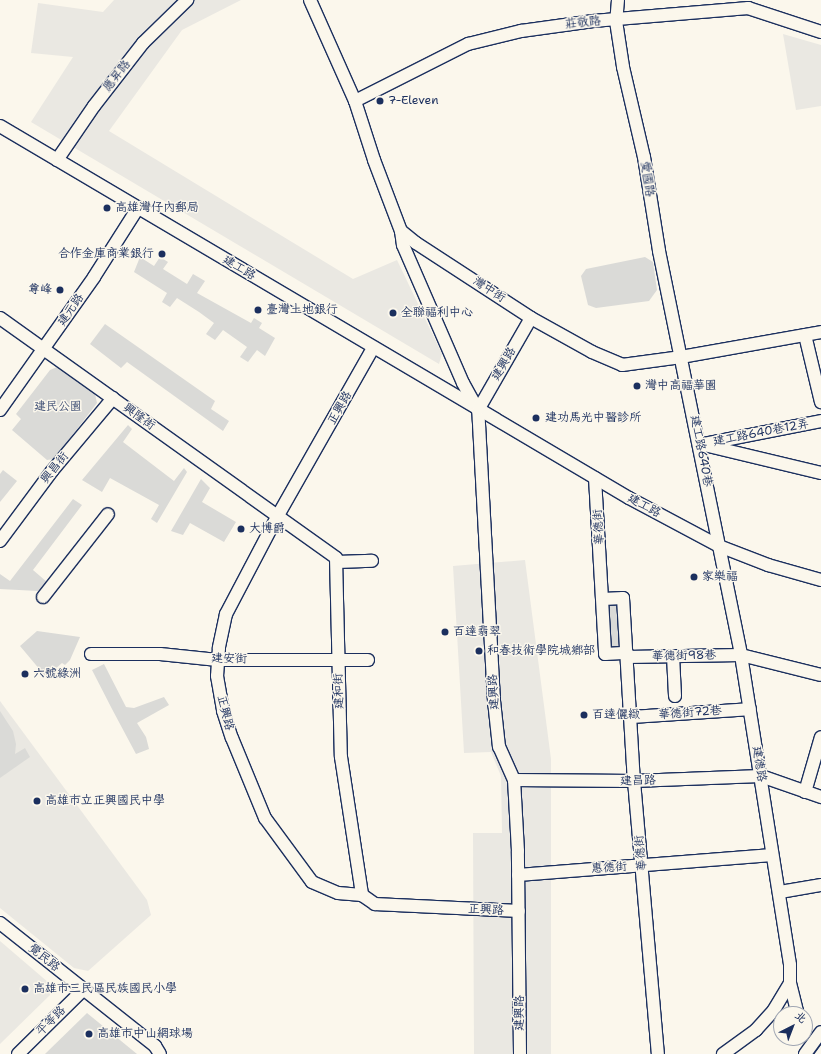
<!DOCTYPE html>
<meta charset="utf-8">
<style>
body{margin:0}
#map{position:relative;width:821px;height:1054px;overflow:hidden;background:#fbf7ec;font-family:"Shantell Sans","LXGW WenKai TC",sans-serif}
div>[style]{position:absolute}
.built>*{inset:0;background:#eae8e2}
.green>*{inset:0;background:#dadad7;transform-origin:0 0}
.roads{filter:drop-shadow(1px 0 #1b2f5e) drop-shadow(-1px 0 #1b2f5e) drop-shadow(0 1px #1b2f5e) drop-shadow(0 -1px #1b2f5e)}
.minor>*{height:12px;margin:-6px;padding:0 6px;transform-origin:6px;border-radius:6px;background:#fbf7ec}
.tram>*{height:1px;margin:-0.5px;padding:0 0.5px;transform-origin:0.5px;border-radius:0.5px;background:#1b2f5e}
.dots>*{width:11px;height:11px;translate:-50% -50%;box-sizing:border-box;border:2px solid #fbf7ec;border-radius:50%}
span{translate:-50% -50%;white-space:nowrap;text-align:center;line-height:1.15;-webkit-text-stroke:3px #fbf7ec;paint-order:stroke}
.street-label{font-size:12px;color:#1b2f5e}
.poi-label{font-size:12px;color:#1b2f5e}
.left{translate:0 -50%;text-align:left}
.right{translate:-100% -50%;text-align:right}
.park-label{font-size:12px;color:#415176}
.north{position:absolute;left:773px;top:1006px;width:40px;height:40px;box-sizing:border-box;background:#fbf7ec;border:1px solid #a1a7b3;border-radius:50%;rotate:42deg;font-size:11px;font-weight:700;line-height:16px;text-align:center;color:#1b2f5e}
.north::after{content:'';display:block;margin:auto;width:14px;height:18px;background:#1b2f5e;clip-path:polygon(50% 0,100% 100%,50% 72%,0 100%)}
</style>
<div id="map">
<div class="built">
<div style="clip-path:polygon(114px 0,241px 0,182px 30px,109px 131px,353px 279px,397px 260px,442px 354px,439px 364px,31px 122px,73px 57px,31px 53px,38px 3px,103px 12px)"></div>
<div style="clip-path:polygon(783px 34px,821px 45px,821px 106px,796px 110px)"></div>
<div style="clip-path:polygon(525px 560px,551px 759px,551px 1054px,474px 1054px,473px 833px,502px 833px,501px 776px,491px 752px,464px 753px,453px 566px)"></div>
<div style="clip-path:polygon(0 701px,147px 900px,151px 915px,88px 971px,74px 968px,0 908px)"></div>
<div style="clip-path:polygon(0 941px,49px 983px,50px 995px,0 1044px)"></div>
</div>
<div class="green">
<div style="clip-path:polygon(140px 257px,154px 266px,160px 257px,168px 262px,163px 269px,187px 284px,193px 274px,205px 281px,197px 293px,251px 323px,254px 318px,262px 323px,259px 328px,275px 338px,265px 356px,257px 350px,248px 362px,240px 357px,247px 347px,223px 330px,215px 340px,206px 334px,214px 323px,199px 312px,177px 298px,170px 307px,162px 302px,167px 293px,134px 272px)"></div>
<div style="clip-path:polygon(645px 257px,653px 262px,657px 290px,649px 301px,596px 308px,588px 305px,581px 276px,586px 269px)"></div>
<div style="clip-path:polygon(105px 324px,215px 401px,211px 409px,229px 421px,223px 431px,127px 362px,121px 368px,90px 344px)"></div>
<div style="clip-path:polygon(57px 367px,95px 394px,97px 403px,54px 459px,47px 460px,12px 430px,21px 419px,16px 414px,50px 370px)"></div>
<div style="clip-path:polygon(128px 425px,132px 429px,123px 442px,174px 481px,184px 468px,187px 472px,157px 523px,151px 519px,159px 505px,110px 478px,102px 492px,82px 480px)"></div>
<div style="clip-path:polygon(3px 470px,17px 481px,0 502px,0 474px)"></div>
<div style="clip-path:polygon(201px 479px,210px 488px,202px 502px,236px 522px,224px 542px,190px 523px,183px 535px,171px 531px)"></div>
<div style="clip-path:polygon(73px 499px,82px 505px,33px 570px,47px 582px,38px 591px,0 589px,0 574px,10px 581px)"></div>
<div style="left:607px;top:604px;width:13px;height:47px"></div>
<div style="clip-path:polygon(37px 631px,80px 637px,70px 660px,65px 665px,62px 663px,46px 677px,20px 646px)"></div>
<div style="clip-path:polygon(104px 664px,126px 707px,134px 708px,164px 697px,169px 705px,137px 723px,146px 737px,149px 749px,136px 754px,112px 709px,92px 670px)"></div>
<div style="clip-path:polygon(0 711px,13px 731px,16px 744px,15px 754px,25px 748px,30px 757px,0 778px)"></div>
<div style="clip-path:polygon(87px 1013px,137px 1054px,45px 1054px)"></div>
</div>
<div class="roads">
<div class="minor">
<div style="left:310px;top:0;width:111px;rotate:66deg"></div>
<div style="left:355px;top:101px;width:62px;rotate:72.1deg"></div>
<div style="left:374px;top:160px;width:76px;rotate:69.2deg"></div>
<div style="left:401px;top:231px;width:19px;rotate:39deg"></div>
<div style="left:416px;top:243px;width:137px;rotate:33.1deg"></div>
<div style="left:531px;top:318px;width:70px;rotate:29.1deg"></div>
<div style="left:592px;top:352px;width:33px;rotate:23deg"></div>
<div style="left:622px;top:365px;width:60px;rotate:-7.7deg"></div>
<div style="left:681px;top:357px;width:142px;rotate:-10.1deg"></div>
<div style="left:618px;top:0;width:21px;rotate:95deg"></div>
<div style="left:616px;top:21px;width:47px;rotate:81.3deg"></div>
<div style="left:623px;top:67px;width:92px;rotate:76.9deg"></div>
<div style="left:644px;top:157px;width:95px;rotate:80.9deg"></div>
<div style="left:659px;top:251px;width:412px;rotate:78.5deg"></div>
<div style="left:741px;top:655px;width:314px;rotate:81deg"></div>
<div style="left:790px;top:965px;width:18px;rotate:90deg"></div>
<div style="left:790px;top:983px;width:31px;rotate:121deg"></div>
<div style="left:774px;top:1010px;width:27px;rotate:132deg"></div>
<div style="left:756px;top:1030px;width:41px;rotate:144deg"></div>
<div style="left:355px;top:101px;width:127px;rotate:-26.8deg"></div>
<div style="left:468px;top:44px;width:55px;rotate:-13.8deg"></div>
<div style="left:521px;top:31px;width:73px;rotate:-7.9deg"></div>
<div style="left:593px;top:21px;width:156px;rotate:-4.8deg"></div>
<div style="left:748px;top:8px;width:77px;rotate:18.2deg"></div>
<div style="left:0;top:126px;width:731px;rotate:30.6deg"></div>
<div style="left:629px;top:498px;width:102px;rotate:28.1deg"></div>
<div style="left:719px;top:546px;width:53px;rotate:21.2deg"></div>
<div style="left:768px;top:565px;width:55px;rotate:15.8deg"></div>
<div style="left:57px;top:160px;width:65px;rotate:-55.6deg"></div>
<div style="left:94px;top:106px;width:80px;rotate:-52.1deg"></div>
<div style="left:143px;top:43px;width:62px;rotate:-44.3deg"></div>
<div style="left:401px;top:231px;width:14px;rotate:82deg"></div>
<div style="left:403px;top:245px;width:150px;rotate:66.5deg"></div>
<div style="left:463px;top:383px;width:29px;rotate:61deg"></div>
<div style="left:0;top:318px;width:413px;rotate:35.5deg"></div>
<div style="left:336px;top:558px;width:199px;rotate:88.6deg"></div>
<div style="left:341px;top:757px;width:140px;rotate:81.3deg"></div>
<div style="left:805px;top:335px;width:69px;rotate:76.6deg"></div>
<div style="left:373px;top:348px;width:194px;rotate:119.6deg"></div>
<div style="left:277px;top:517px;width:110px;rotate:117.7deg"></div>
<div style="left:226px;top:614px;width:35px;rotate:102deg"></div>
<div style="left:219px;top:648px;width:28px;rotate:94deg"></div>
<div style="left:217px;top:676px;width:36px;rotate:80deg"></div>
<div style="left:223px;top:711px;width:28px;rotate:72deg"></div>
<div style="left:232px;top:738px;width:87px;rotate:67.6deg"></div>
<div style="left:265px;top:818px;width:79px;rotate:53.7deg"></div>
<div style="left:312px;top:882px;width:28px;rotate:23deg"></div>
<div style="left:338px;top:893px;width:24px;rotate:5deg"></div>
<div style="left:362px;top:895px;width:16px;rotate:35deg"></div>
<div style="left:375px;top:904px;width:144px;rotate:2.8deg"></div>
<div style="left:0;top:410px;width:163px;rotate:-54.7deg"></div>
<div style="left:94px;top:277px;width:82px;rotate:-57.5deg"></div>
<div style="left:700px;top:444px;width:124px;rotate:13.5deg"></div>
<div style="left:704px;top:444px;width:119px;rotate:-11.1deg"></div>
<div style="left:595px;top:478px;width:176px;rotate:86.7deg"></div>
<div style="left:605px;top:654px;width:22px;rotate:-3deg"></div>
<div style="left:0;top:541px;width:87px;rotate:-53.4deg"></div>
<div style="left:52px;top:471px;width:95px;rotate:-50.1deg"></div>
<div style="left:337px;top:562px;width:35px;rotate:-2deg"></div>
<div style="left:43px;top:597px;width:105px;rotate:-51.9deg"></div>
<div style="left:603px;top:599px;width:20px;rotate:-3deg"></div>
<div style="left:623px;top:598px;width:183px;rotate:86.6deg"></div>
<div style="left:634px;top:781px;width:274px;rotate:85deg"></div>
<div style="left:91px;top:654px;width:69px"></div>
<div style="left:160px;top:654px;width:58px;rotate:5.9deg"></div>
<div style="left:218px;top:660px;width:150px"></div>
<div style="left:673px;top:656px;width:40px;rotate:87.1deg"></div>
<div style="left:627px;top:657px;width:114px;rotate:-1deg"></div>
<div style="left:741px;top:655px;width:82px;rotate:14deg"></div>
<div style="left:630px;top:717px;width:120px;rotate:-3.8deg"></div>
<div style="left:514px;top:780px;width:120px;rotate:0.5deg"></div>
<div style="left:634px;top:781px;width:127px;rotate:-2.3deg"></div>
<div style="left:761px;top:776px;width:64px;rotate:19.3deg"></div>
<div style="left:805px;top:792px;width:57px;rotate:-73.8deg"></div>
<div style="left:518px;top:875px;width:255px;rotate:-4.5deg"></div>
<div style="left:780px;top:892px;width:42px;rotate:-9.7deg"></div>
<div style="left:0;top:923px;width:198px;rotate:38.4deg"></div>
<div style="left:155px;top:1046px;width:9px;rotate:58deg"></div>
<div style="left:790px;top:983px;width:32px;rotate:76deg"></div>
<div style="left:18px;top:1054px;width:93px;rotate:-44.6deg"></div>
<div style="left:520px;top:1054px;width:203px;rotate:-90.6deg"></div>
<div style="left:518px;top:851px;width:71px;rotate:-93.2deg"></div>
<div style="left:514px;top:780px;width:36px;rotate:-114deg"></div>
<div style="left:499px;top:747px;width:46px;rotate:-96.2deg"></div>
<div style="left:494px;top:701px;width:291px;rotate:-93.1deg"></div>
<div style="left:478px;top:410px;width:106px;rotate:-60.1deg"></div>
<div style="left:805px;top:1054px;width:27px;rotate:-54deg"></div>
</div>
</div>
<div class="tram">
<div style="left:813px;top:1054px;width:14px;rotate:-54deg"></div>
</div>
<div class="dots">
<div style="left:380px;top:101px;background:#1b2f5e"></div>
<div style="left:107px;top:208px;background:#1b2f5e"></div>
<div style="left:162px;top:254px;background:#1b2f5e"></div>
<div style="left:60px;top:290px;background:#1b2f5e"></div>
<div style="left:258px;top:310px;background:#1b2f5e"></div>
<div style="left:393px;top:313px;background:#1b2f5e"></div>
<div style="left:637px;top:386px;background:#1b2f5e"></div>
<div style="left:536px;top:418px;background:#1b2f5e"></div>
<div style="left:241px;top:529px;background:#1b2f5e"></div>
<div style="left:694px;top:577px;background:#1b2f5e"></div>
<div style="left:445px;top:632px;background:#1b2f5e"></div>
<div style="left:479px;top:651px;background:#1b2f5e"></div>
<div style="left:25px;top:674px;background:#1b2f5e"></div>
<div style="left:584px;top:715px;background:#1b2f5e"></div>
<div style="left:37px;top:801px;background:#1b2f5e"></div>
<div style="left:25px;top:989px;background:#1b2f5e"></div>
<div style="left:89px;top:1034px;background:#1b2f5e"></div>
</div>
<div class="street-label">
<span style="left:583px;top:23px;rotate:-6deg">莊敬路</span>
<span style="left:117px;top:76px;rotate:-52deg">應昇路</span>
<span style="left:647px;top:179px;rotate:81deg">愛國路</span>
<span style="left:239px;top:268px;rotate:31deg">建工路</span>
<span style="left:489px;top:290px;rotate:33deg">灣中街</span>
<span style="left:71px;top:310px;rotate:-55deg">建元路</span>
<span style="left:504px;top:364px;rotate:-60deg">建興路</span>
<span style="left:340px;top:408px;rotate:-60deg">正興路</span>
<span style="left:139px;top:417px;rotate:36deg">興隆街</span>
<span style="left:761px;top:433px;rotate:-11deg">建工路640巷12弄</span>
<span style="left:701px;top:451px;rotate:79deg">建工路640巷</span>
<span style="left:55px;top:468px;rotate:-51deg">興昌街</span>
<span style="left:644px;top:506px;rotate:28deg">建工路</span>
<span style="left:599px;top:527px;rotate:-94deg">華德街</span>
<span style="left:684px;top:656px;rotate:-1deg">華德街98巷</span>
<span style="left:229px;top:659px;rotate:1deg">建安街</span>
<span style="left:339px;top:691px;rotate:-92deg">建和街</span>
<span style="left:494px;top:692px;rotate:-94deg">建興路</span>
<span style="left:225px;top:713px;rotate:76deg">正興路</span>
<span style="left:690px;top:713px;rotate:-4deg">華德街72巷</span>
<span style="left:759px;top:764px;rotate:81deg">建德路</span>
<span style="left:638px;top:781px;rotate:-1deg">建昌路</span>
<span style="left:641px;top:853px;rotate:-95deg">華德街</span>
<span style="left:609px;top:868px;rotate:-4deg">惠德街</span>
<span style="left:486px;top:910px;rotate:3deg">正興路</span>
<span style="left:44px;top:958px;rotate:38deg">覺民路</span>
<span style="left:520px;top:1013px;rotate:-90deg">建興路</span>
<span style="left:51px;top:1021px;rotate:-45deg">平等路</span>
</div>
<div class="poi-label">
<span class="left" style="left:388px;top:101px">7-Eleven</span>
<span class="left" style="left:115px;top:208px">高雄灣仔內郵局</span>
<span class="right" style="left:154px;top:254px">合作金庫商業銀行</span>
<span class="right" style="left:52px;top:290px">尊峰</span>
<span class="left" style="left:266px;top:310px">臺灣土地銀行</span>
<span class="left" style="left:401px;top:313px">全聯福利中心</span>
<span class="left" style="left:645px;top:386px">灣中高福華園</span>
<span class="left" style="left:545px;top:418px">建功馬光中醫診所</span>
<span class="left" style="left:249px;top:529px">大博爵</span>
<span class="left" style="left:702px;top:577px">家樂福</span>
<span class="left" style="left:453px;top:632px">百達翡翠</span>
<span class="left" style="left:487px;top:651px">和春技術學院城鄉部</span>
<span class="left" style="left:33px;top:674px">六號綠洲</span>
<span class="left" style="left:592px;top:715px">百達儷緻</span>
<span class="left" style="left:45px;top:801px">高雄市立正興國民中學</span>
<span class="left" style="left:33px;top:989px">高雄市三民區民族國民小學</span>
<span class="left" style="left:97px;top:1034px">高雄市中山網球場</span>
</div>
<div class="park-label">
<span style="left:58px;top:407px">建民公園</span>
</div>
<div class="north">北</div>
</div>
